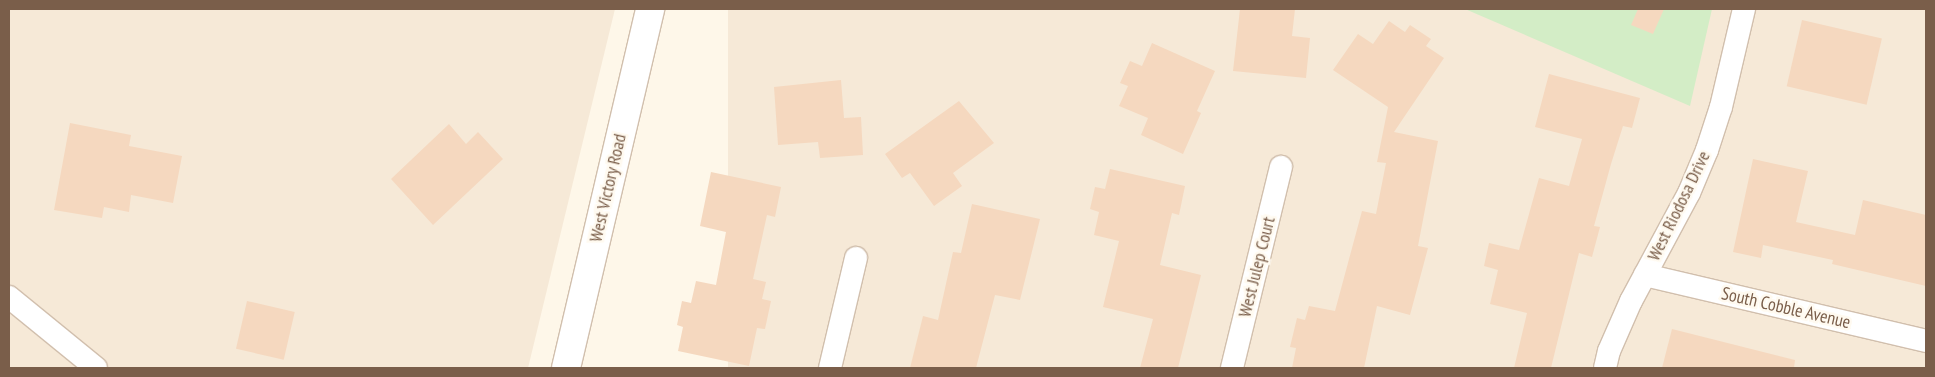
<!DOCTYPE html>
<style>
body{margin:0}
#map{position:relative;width:1935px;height:377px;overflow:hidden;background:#fef7e9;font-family:"PT Sans Narrow",sans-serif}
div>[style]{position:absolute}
.residential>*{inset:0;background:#f6e9d7;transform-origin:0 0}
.green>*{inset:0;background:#d3edc6}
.building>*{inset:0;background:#f5d8bf;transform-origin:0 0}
.roads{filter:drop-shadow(1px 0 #d1bfad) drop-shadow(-1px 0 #d1bfad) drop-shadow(0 1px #d1bfad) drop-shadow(0 -1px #d1bfad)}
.street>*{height:22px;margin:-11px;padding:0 11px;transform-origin:11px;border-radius:11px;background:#fff}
.secondary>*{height:28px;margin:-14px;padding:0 14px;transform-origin:14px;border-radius:14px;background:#fff}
span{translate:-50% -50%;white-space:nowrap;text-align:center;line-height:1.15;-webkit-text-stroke:5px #fffaf0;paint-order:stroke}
.street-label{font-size:18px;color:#7a5e4a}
.frame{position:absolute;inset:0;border:10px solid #7a5e4a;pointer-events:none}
</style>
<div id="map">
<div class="residential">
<div style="clip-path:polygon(9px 9px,615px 9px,528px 368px,9px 368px)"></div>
<div style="left:728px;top:9px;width:1198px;height:369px"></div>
</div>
<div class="green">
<div style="clip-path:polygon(1465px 9px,1712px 9px,1690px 106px)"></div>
</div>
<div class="building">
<div style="clip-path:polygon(1240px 9px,1295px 9px,1292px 36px,1310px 38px,1306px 78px,1233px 71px)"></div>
<div style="clip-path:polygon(1638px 9px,1664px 9px,1653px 34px,1631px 25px)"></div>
<div style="left:1802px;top:20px;width:82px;height:68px;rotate:13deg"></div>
<div style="clip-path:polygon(1389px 21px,1405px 32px,1410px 25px,1431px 39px,1426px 46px,1444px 58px,1394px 132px,1438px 141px,1418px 246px,1428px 248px,1410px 315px,1377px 306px,1364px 368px,1292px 368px,1296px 348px,1290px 347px,1297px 318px,1305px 320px,1309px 306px,1335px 311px,1362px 211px,1376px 214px,1386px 163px,1377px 162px,1388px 107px,1333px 70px,1358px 34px,1373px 44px)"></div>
<div style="clip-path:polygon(1152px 43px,1215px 71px,1197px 111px,1201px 113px,1183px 154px,1141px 135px,1148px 118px,1119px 106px,1128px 86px,1120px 83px,1130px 61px,1142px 66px)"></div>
<div style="clip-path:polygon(1549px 74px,1640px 98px,1632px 128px,1623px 126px,1611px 164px,1594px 226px,1600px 227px,1592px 257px,1579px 253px,1551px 368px,1514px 368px,1527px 313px,1490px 304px,1498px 270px,1484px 266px,1489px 243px,1519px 250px,1539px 178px,1569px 186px,1582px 139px,1535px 127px)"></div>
<div style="clip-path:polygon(841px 80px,844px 118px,861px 117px,863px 155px,820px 158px,818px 142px,778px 145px,774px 87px)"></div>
<div style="clip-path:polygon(959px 101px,994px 143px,953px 173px,962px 186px,934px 206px,910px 173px,902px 178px,885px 154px)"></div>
<div style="clip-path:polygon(70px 123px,131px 135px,129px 146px,182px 156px,173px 203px,131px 195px,129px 212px,104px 207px,102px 218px,54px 210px)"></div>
<div style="clip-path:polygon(449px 124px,466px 144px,478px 132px,503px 159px,433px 225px,391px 179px)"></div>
<div style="clip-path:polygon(1753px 159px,1808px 171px,1796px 222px,1855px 235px,1863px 200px,1926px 215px,1926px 286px,1832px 264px,1833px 260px,1763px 245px,1761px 258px,1733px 252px)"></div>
<div style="clip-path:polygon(1110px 169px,1185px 186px,1179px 215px,1172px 213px,1160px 265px,1201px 275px,1178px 368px,1140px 368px,1153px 319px,1103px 307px,1119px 241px,1094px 235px,1099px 212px,1090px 209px,1095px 187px,1105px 189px)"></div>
<div style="clip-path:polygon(711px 172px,781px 187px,775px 217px,767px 215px,753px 279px,766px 282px,762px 299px,771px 301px,765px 329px,757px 328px,749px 366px,678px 351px,683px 327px,677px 325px,682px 301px,691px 303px,696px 281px,716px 285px,726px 232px,700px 226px)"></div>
<div style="clip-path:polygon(972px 204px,1040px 219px,1020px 300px,995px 295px,976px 368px,910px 368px,923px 316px,938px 320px,953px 252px,961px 253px)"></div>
<div style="left:247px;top:301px;width:49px;height:49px;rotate:13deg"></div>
<div style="clip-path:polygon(1672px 329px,1795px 360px,1794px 368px,1662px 368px)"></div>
</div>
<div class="roads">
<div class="street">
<div style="left:1645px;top:275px;width:289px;rotate:13.2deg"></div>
<div style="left:9px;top:297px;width:112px;rotate:39.2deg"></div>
<div style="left:830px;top:368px;width:113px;rotate:-76.7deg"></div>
<div style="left:1232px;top:368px;width:207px;rotate:-76.3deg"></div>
<div style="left:1605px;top:368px;width:17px;rotate:-77deg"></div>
<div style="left:1609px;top:351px;width:55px;rotate:-66.3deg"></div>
<div style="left:1631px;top:301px;width:123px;rotate:-61.8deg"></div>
<div style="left:1689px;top:193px;width:47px;rotate:-67.3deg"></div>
<div style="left:1707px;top:150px;width:45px;rotate:-72deg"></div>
<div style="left:1721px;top:107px;width:101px;rotate:-76.8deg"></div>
</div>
<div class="secondary">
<div style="left:566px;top:368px;width:369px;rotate:-76.8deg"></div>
</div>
</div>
<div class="street-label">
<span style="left:608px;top:188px;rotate:-77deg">West Victory Road</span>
<span style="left:1679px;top:206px;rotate:-64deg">West Riodosa Drive</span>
<span style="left:1257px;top:267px;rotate:-76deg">West Julep Court</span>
<span style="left:1786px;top:308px;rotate:13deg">South Cobble Avenue</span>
</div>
<div class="frame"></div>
</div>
